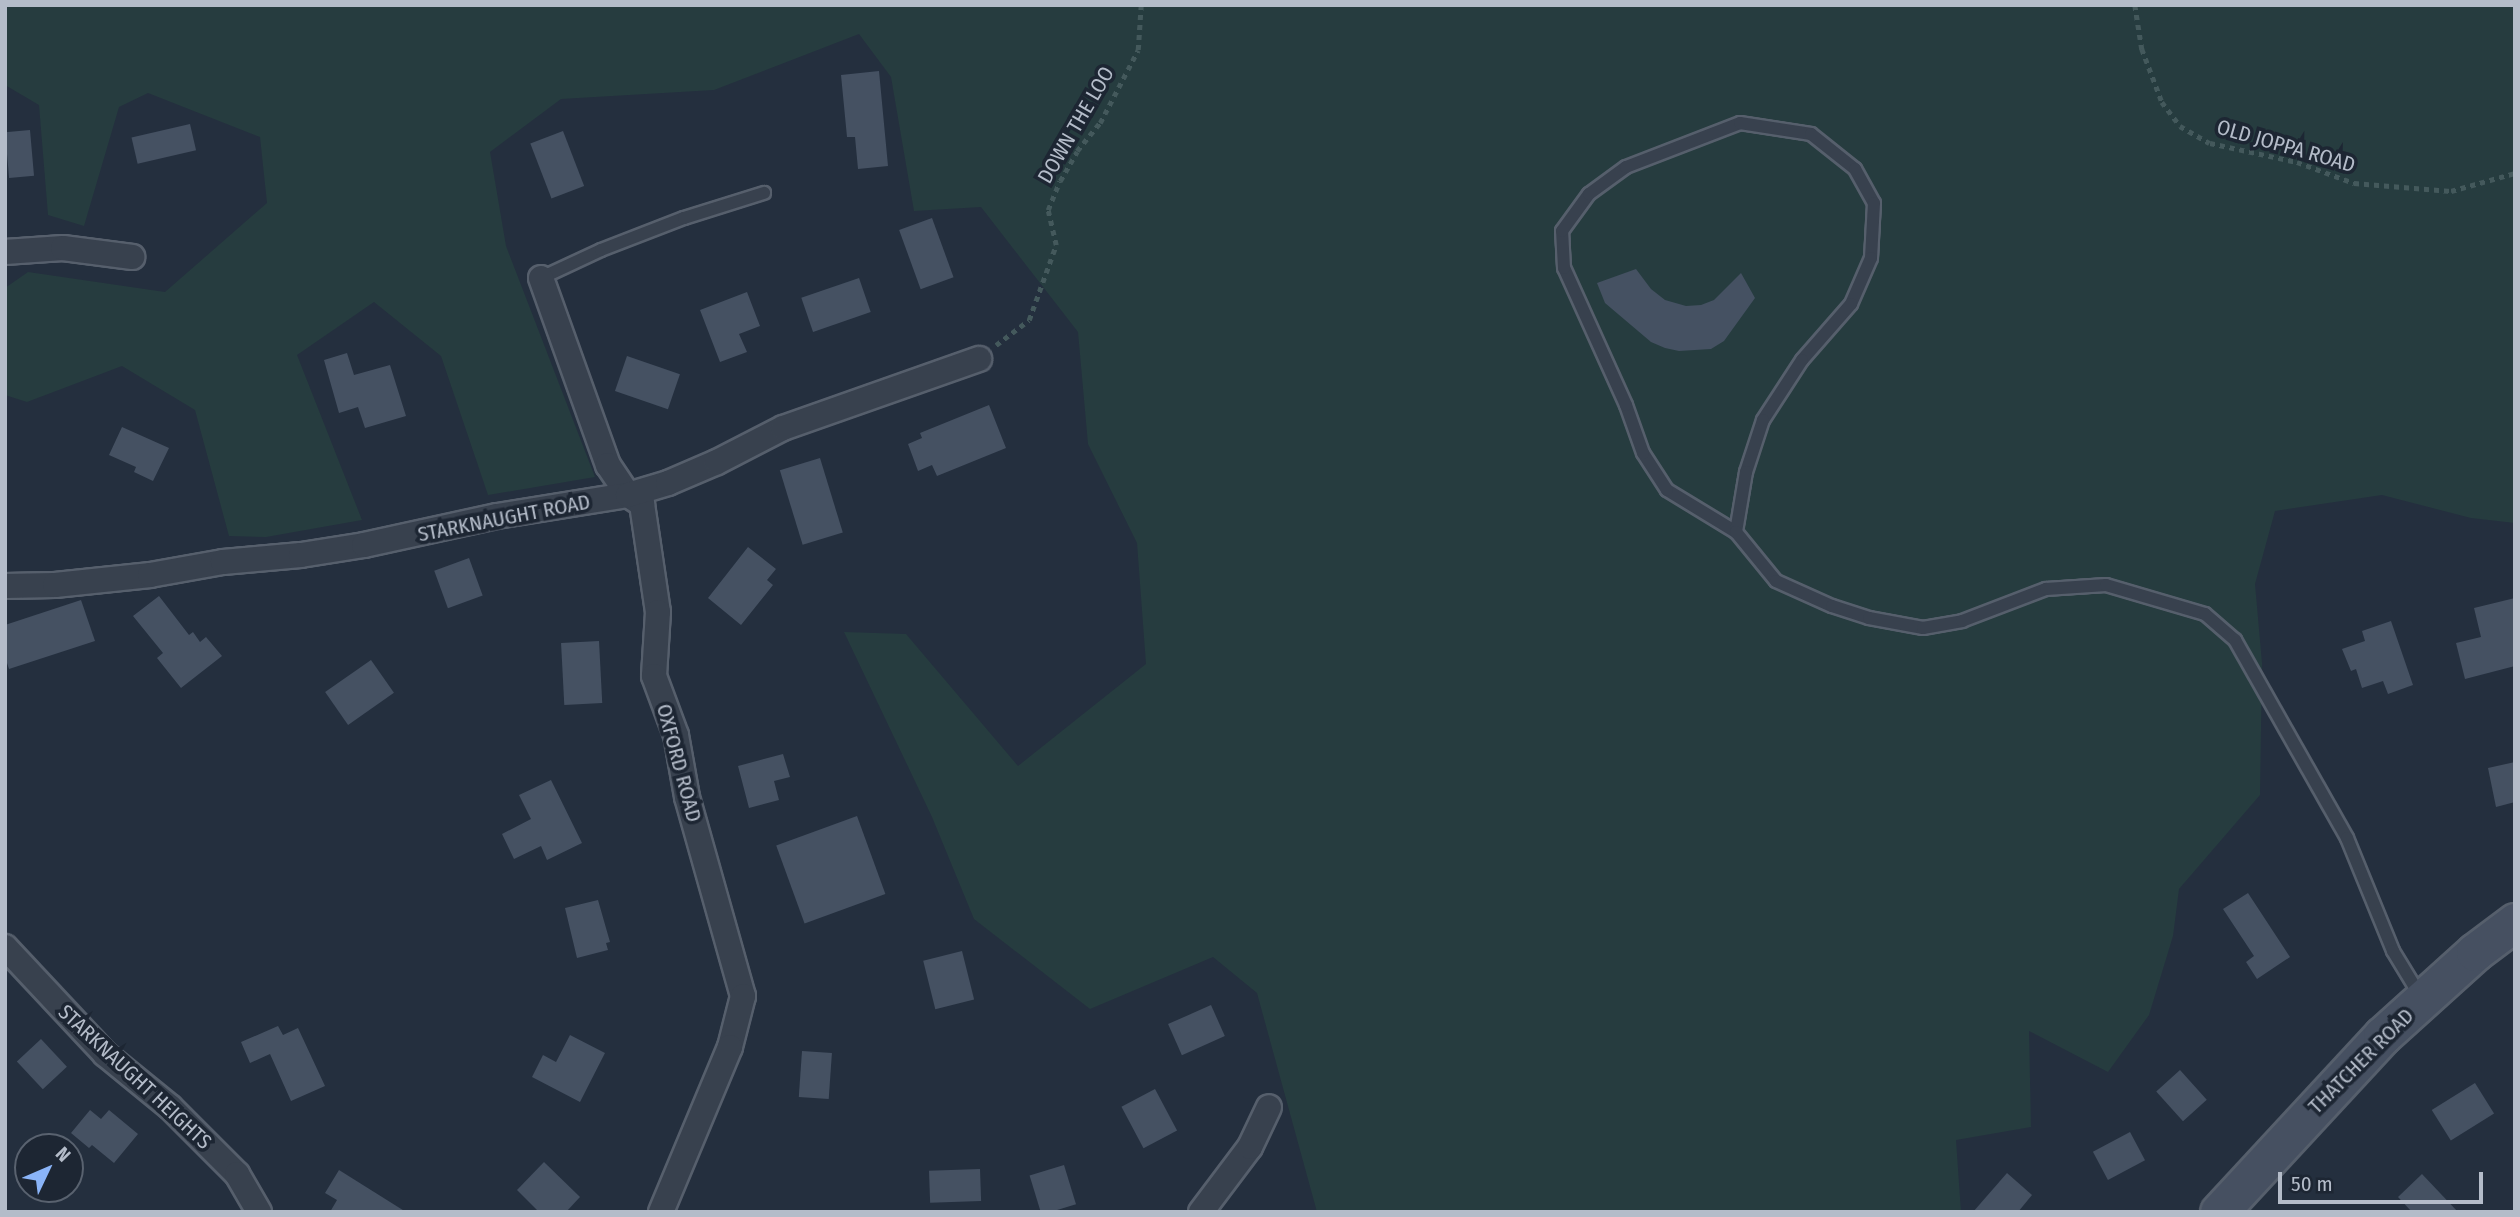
<!DOCTYPE html>
<style>
body{margin:0}
#map{position:relative;width:2520px;height:1217px;overflow:hidden;background:#242f3e;font-family:"Fira Sans Condensed",sans-serif}
div>[style]{position:absolute}
.green>*{inset:0;background:#263c3f}
.building>*{inset:0;background:#455162;transform-origin:0 0}
.path>*{height:4.5px;margin-top:-2.25px;transform-origin:0;background:repeating-linear-gradient(90deg,#44595c 0 5px,transparent 0 10px)}
.roads{filter:drop-shadow(2px 0 #565f6c) drop-shadow(-2px 0 #565f6c) drop-shadow(0 2px #565f6c) drop-shadow(0 -2px #565f6c)}
.service>*{height:12px;margin:-6px;padding:0 6px;transform-origin:6px;border-radius:6px;background:#38414e}
.minor>*{height:24px;margin:-12px;padding:0 12px;transform-origin:12px;border-radius:12px;background:#38414e}
.secondary>*{height:37px;margin:-18.5px;padding:0 18.5px;transform-origin:18.5px;border-radius:18.5px;background:#465061}
span{translate:-50% -50%;white-space:nowrap;text-align:center;line-height:1.15;-webkit-text-stroke:7px #1d2633;paint-order:stroke}
.street-label{font-size:21px;color:#b4bcc9}
.frame{position:absolute;inset:0;border:7px solid #b4bcc9;pointer-events:none}
.north{position:absolute;left:14px;top:1133px;width:70px;height:70px;box-sizing:border-box;background:#1d2633;border:2px solid #59626f;border-radius:50%;rotate:46deg;font-size:19px;font-weight:700;line-height:28px;text-align:center;color:#b4bcc9}
.north::after{content:'';display:block;margin:auto;width:24px;height:32px;background:#8ab4f8;clip-path:polygon(50% 0,100% 100%,50% 72%,0 100%)}
.scale{position:absolute;left:2278px;top:1172px;width:205px;height:32px;box-sizing:border-box;border:4px solid #b4bcc9;border-top:0;padding-left:9px;font-size:21px;line-height:24px;white-space:nowrap;color:#b4bcc9;-webkit-text-stroke:5px #1d2633;paint-order:stroke}
</style>
<div id="map">
<div class="green">
<div style="clip-path:polygon(5px 5px,2515px 5px,2515px 523px,2471px 518px,2382px 495px,2275px 511px,2255px 584px,2262px 663px,2260px 795px,2179px 889px,2173px 936px,2149px 1015px,2108px 1072px,2029px 1031px,2031px 1127px,1956px 1140px,1961px 1212px,1317px 1212px,1257px 993px,1213px 957px,1090px 1009px,974px 919px,932px 817px,844px 632px,906px 634px,1018px 766px,1146px 664px,1137px 543px,1088px 444px,1078px 332px,981px 207px,914px 211px,891px 77px,859px 34px,714px 90px,561px 99px,490px 152px,506px 246px,595px 477px,488px 495px,441px 356px,374px 302px,297px 355px,362px 520px,266px 537px,229px 536px,195px 410px,122px 366px,27px 402px,5px 395px,5px 288px,28px 272px,165px 292px,267px 203px,260px 137px,148px 93px,119px 107px,84px 226px,48px 215px,39px 105px,5px 85px)"></div>
</div>
<div class="building">
<div style="clip-path:polygon(879px 71px,888px 166px,858px 169px,855px 137px,847px 137px,841px 75px)"></div>
<div style="left:190px;top:124px;width:27px;height:60px;rotate:77deg"></div>
<div style="left:30px;top:130px;width:46px;height:25px;rotate:85deg"></div>
<div style="left:563px;top:131px;width:59px;height:35px;rotate:69deg"></div>
<div style="left:932px;top:218px;width:63px;height:35px;rotate:70deg"></div>
<div style="clip-path:polygon(1636px 269px,1651px 289px,1665px 300px,1686px 306px,1701px 305px,1714px 300px,1741px 273px,1755px 298px,1724px 341px,1711px 349px,1679px 351px,1665px 348px,1651px 342px,1605px 303px,1597px 283px)"></div>
<div style="left:859px;top:278px;width:36px;height:61px;rotate:71deg"></div>
<div style="clip-path:polygon(747px 292px,760px 326px,739px 334px,747px 352px,720px 362px,700px 310px)"></div>
<div style="clip-path:polygon(347px 353px,354px 375px,390px 365px,406px 416px,365px 428px,358px 407px,339px 413px,324px 360px)"></div>
<div style="left:627px;top:356px;width:56px;height:37px;rotate:19deg"></div>
<div style="clip-path:polygon(989px 405px,1006px 448px,937px 476px,932px 465px,918px 471px,908px 444px,922px 438px,920px 433px)"></div>
<div style="clip-path:polygon(122px 427px,169px 448px,153px 481px,134px 472px,136px 467px,109px 455px)"></div>
<div style="left:820px;top:458px;width:78px;height:42px;rotate:73deg"></div>
<div style="clip-path:polygon(748px 547px,776px 569px,767px 580px,773px 585px,741px 625px,708px 598px)"></div>
<div style="left:469px;top:558px;width:40px;height:37px;rotate:70deg"></div>
<div style="clip-path:polygon(159px 596px,189px 635px,193px 632px,200px 642px,206px 637px,222px 656px,181px 688px,157px 658px,163px 653px,133px 616px)"></div>
<div style="clip-path:polygon(2515px 598px,2515px 666px,2465px 679px,2456px 643px,2481px 637px,2474px 608px)"></div>
<div style="clip-path:polygon(81px 600px,95px 641px,9px 669px,5px 657px,5px 625px)"></div>
<div style="clip-path:polygon(2391px 621px,2413px 685px,2388px 694px,2383px 681px,2362px 688px,2356px 669px,2351px 671px,2342px 649px,2365px 641px,2362px 631px)"></div>
<div style="left:599px;top:641px;width:62px;height:38px;rotate:87deg"></div>
<div style="left:371px;top:660px;width:40px;height:56px;rotate:55deg"></div>
<div style="clip-path:polygon(783px 754px,790px 777px,774px 781px,779px 800px,749px 808px,738px 766px)"></div>
<div style="clip-path:polygon(2515px 762px,2515px 802px,2496px 807px,2488px 768px)"></div>
<div style="clip-path:polygon(551px 780px,582px 843px,547px 860px,541px 846px,514px 859px,502px 834px,531px 819px,519px 795px)"></div>
<div style="left:857px;top:816px;width:83px;height:86px;rotate:70deg"></div>
<div style="clip-path:polygon(2248px 893px,2290px 957px,2257px 979px,2246px 962px,2254px 956px,2223px 909px)"></div>
<div style="clip-path:polygon(598px 900px,610px 942px,606px 943px,608px 950px,577px 958px,565px 908px)"></div>
<div style="left:962px;top:951px;width:50px;height:40px;rotate:76deg"></div>
<div style="left:1211px;top:1005px;width:34px;height:47px;rotate:66deg"></div>
<div style="clip-path:polygon(278px 1026px,283px 1035px,298px 1028px,325px 1086px,291px 1101px,270px 1054px,250px 1063px,241px 1042px)"></div>
<div style="clip-path:polygon(570px 1035px,605px 1053px,580px 1102px,532px 1077px,543px 1055px,556px 1062px)"></div>
<div style="left:41px;top:1039px;width:38px;height:33px;rotate:47deg"></div>
<div style="left:802px;top:1051px;width:30px;height:46px;rotate:4deg"></div>
<div style="left:2180px;top:1070px;width:40px;height:32px;rotate:48deg"></div>
<div style="left:2475px;top:1083px;width:36px;height:51px;rotate:58deg"></div>
<div style="left:1155px;top:1089px;width:47px;height:38px;rotate:62deg"></div>
<div style="clip-path:polygon(90px 1110px,101px 1119px,109px 1110px,138px 1134px,114px 1163px,92px 1145px,89px 1148px,71px 1133px)"></div>
<div style="left:2130px;top:1132px;width:32px;height:42px;rotate:62deg"></div>
<div style="clip-path:polygon(544px 1162px,580px 1197px,566px 1212px,539px 1212px,517px 1190px)"></div>
<div style="left:1064px;top:1165px;width:41px;height:36px;rotate:73deg"></div>
<div style="left:980px;top:1169px;width:32px;height:51px;rotate:88deg"></div>
<div style="clip-path:polygon(339px 1170px,406px 1212px,330px 1212px,337px 1200px,325px 1193px)"></div>
<div style="clip-path:polygon(2007px 1173px,2032px 1195px,2018px 1212px,1973px 1212px)"></div>
<div style="clip-path:polygon(2422px 1174px,2458px 1212px,2412px 1212px,2398px 1197px)"></div>
</div>
<div class="path">
<div style="left:2135px;top:5px;width:45px;rotate:81deg"></div>
<div style="left:2142px;top:49px;width:57px;rotate:69.3deg"></div>
<div style="left:2162px;top:102px;width:30px;rotate:53deg"></div>
<div style="left:2180px;top:126px;width:34px;rotate:30deg"></div>
<div style="left:2210px;top:143px;width:89px;rotate:12.3deg"></div>
<div style="left:2297px;top:162px;width:61px;rotate:20.2deg"></div>
<div style="left:2354px;top:183px;width:97px;rotate:4.7deg"></div>
<div style="left:2451px;top:191px;width:66px;rotate:-15.7deg"></div>
<div style="left:996px;top:345px;width:41px;rotate:-37.1deg"></div>
<div style="left:1029px;top:320px;width:80px;rotate:-70.2deg"></div>
<div style="left:1056px;top:245px;width:36px;rotate:-103deg"></div>
<div style="left:1048px;top:210px;width:31px;rotate:-68deg"></div>
<div style="left:1060px;top:181px;width:34px;rotate:-60deg"></div>
<div style="left:1077px;top:151px;width:36px;rotate:-51deg"></div>
<div style="left:1100px;top:123px;width:82px;rotate:-62.5deg"></div>
<div style="left:1138px;top:50px;width:45px;rotate:-86.2deg"></div>
</div>
<div class="roads">
<div class="service">
<div style="left:541px;top:278px;width:66px;rotate:-25deg"></div>
<div style="left:601px;top:250px;width:89px;rotate:-21.1deg"></div>
<div style="left:684px;top:218px;width:84px;rotate:-17.4deg"></div>
<div style="left:1736px;top:532px;width:81px;rotate:-148.7deg"></div>
<div style="left:1667px;top:490px;width:44px;rotate:-123deg"></div>
<div style="left:1643px;top:453px;width:51px;rotate:-109.5deg"></div>
<div style="left:1626px;top:405px;width:150px;rotate:-114.3deg"></div>
<div style="left:1564px;top:268px;width:37px;rotate:-93deg"></div>
<div style="left:1562px;top:231px;width:46px;rotate:-53.9deg"></div>
<div style="left:1589px;top:194px;width:46px;rotate:-36.1deg"></div>
<div style="left:1626px;top:167px;width:122px;rotate:-21.1deg"></div>
<div style="left:1740px;top:123px;width:72px;rotate:8.8deg"></div>
<div style="left:1811px;top:134px;width:56px;rotate:38.5deg"></div>
<div style="left:1855px;top:169px;width:39px;rotate:61deg"></div>
<div style="left:1874px;top:203px;width:55px;rotate:93.1deg"></div>
<div style="left:1871px;top:258px;width:50px;rotate:113.5deg"></div>
<div style="left:1851px;top:304px;width:74px;rotate:131.2deg"></div>
<div style="left:1802px;top:360px;width:72px;rotate:123deg"></div>
<div style="left:1763px;top:420px;width:55px;rotate:108.1deg"></div>
<div style="left:1746px;top:472px;width:61px;rotate:99.5deg"></div>
<div style="left:1736px;top:532px;width:63px;rotate:50.8deg"></div>
<div style="left:1776px;top:581px;width:61px;rotate:24.1deg"></div>
<div style="left:1832px;top:606px;width:39px;rotate:18deg"></div>
<div style="left:1869px;top:618px;width:55px;rotate:10.5deg"></div>
<div style="left:1923px;top:628px;width:40px;rotate:-10deg"></div>
<div style="left:1962px;top:621px;width:90px;rotate:-20.9deg"></div>
<div style="left:2046px;top:589px;width:60px;rotate:-3.8deg"></div>
<div style="left:2106px;top:585px;width:103px;rotate:16.3deg"></div>
<div style="left:2205px;top:614px;width:40px;rotate:41deg"></div>
<div style="left:2235px;top:640px;width:227px;rotate:60.5deg"></div>
<div style="left:2347px;top:838px;width:122px;rotate:67.8deg"></div>
<div style="left:2393px;top:951px;width:54px;rotate:58.7deg"></div>
</div>
<div class="minor">
<div style="left:5px;top:252px;width:58px;rotate:-3.9deg"></div>
<div style="left:63px;top:248px;width:70px;rotate:7.4deg"></div>
<div style="left:541px;top:278px;width:199px;rotate:70.3deg"></div>
<div style="left:608px;top:465px;width:36px;rotate:56deg"></div>
<div style="left:628px;top:495px;width:17px;rotate:33deg"></div>
<div style="left:642px;top:504px;width:109px;rotate:81.6deg"></div>
<div style="left:658px;top:612px;width:64px;rotate:93.6deg"></div>
<div style="left:654px;top:676px;width:63px;rotate:69.6deg"></div>
<div style="left:676px;top:735px;width:63px;rotate:79.9deg"></div>
<div style="left:687px;top:797px;width:207px;rotate:74.3deg"></div>
<div style="left:743px;top:996px;width:53px;rotate:104.3deg"></div>
<div style="left:730px;top:1047px;width:179px;rotate:112.7deg"></div>
<div style="left:5px;top:586px;width:50px;rotate:-1.1deg"></div>
<div style="left:55px;top:585px;width:96px;rotate:-6deg"></div>
<div style="left:150px;top:575px;width:74px;rotate:-10.1deg"></div>
<div style="left:223px;top:562px;width:78px;rotate:-5.1deg"></div>
<div style="left:301px;top:555px;width:64px;rotate:-9deg"></div>
<div style="left:364px;top:545px;width:136px;rotate:-12.3deg"></div>
<div style="left:497px;top:516px;width:133px;rotate:-9.1deg"></div>
<div style="left:628px;top:495px;width:42px;rotate:-16.7deg"></div>
<div style="left:668px;top:483px;width:53px;rotate:-23.2deg"></div>
<div style="left:717px;top:462px;width:74px;rotate:-27.3deg"></div>
<div style="left:783px;top:428px;width:208px;rotate:-19.4deg"></div>
<div style="left:5px;top:947px;width:146px;rotate:46.9deg"></div>
<div style="left:105px;top:1054px;width:84px;rotate:39.2deg"></div>
<div style="left:170px;top:1107px;width:95px;rotate:45deg"></div>
<div style="left:237px;top:1174px;width:44px;rotate:59.9deg"></div>
<div style="left:1201px;top:1212px;width:81px;rotate:-53deg"></div>
<div style="left:1250px;top:1147px;width:44px;rotate:-64.6deg"></div>
</div>
<div class="secondary">
<div style="left:2219px;top:1212px;width:240px;rotate:-47.2deg"></div>
<div style="left:2382px;top:1036px;width:125px;rotate:-42.1deg"></div>
<div style="left:2475px;top:952px;width:50px;rotate:-36.9deg"></div>
</div>
</div>
<div class="street-label">
<span style="left:1076px;top:125px;rotate:-60deg">DOWN THE LOO</span>
<span style="left:2286px;top:146px;rotate:16deg">OLD JOPPA ROAD</span>
<span style="left:504px;top:518px;rotate:-11deg">STARKNAUGHT ROAD</span>
<span style="left:679px;top:763px;rotate:75deg">OXFORD ROAD</span>
<span style="left:2361px;top:1061px;rotate:-45deg">THATCHER ROAD</span>
<span style="left:135px;top:1077px;rotate:43deg">STARKNAUGHT HEIGHTS</span>
</div>
<div class="frame"></div>
<div class="north">N</div>
<div class="scale">50 m</div>
</div>
